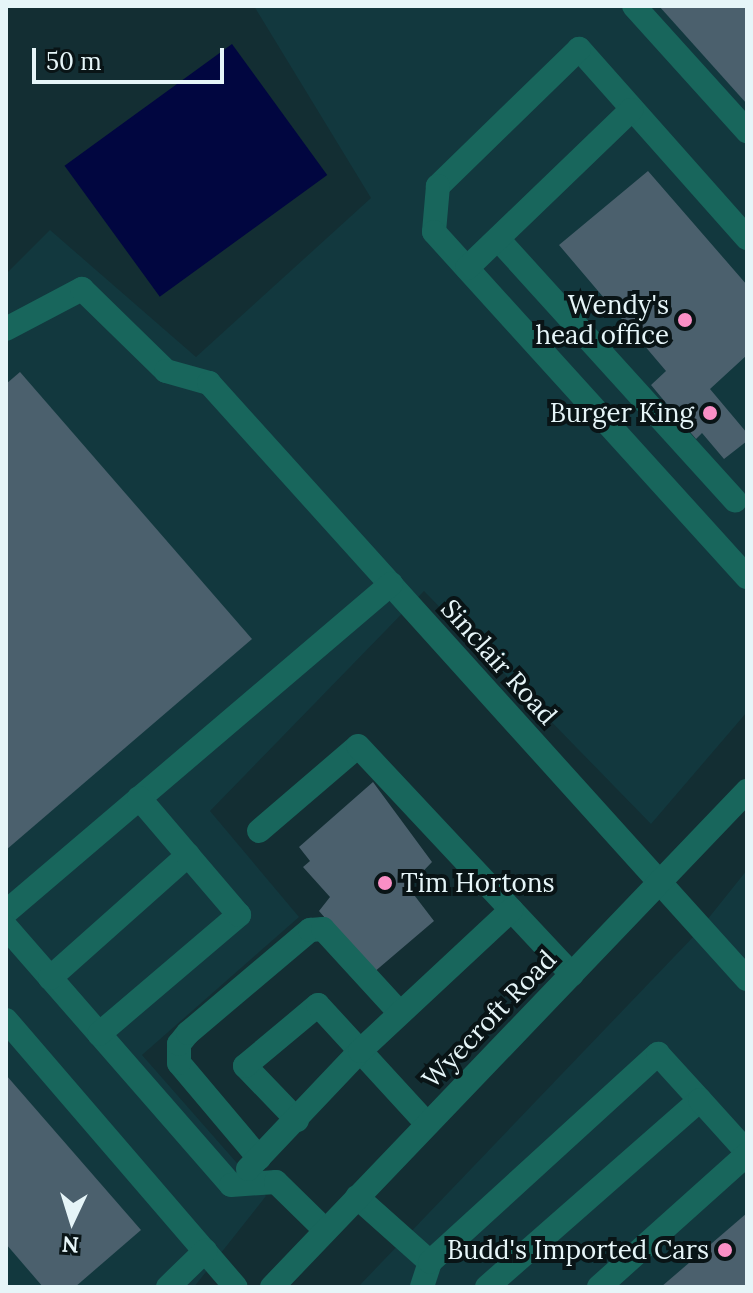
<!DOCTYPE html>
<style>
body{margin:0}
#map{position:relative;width:753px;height:1293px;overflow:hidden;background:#132e33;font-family:Lora,serif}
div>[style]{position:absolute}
.built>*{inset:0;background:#12383e}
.water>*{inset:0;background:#010640;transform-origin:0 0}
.building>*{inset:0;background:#4b606d}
.minor>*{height:24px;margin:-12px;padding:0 12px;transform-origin:12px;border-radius:12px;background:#18665c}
.dots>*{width:22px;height:22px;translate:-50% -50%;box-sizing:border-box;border:4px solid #091416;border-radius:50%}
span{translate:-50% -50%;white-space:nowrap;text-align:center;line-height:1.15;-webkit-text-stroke:8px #091416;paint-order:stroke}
.poi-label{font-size:26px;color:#e6f5f8}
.right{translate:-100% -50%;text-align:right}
.left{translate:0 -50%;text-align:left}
.street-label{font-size:26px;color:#e6f5f8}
.frame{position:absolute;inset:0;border:8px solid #e6f5f8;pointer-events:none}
.north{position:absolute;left:32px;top:1181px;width:80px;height:80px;-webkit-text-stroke:6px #091416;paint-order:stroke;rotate:184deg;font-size:22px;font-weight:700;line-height:32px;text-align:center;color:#e6f5f8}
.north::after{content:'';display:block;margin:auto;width:28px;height:36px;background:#e6f5f8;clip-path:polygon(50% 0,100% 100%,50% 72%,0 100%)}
.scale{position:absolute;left:32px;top:48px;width:192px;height:36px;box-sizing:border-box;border:4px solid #e6f5f8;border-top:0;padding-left:10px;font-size:24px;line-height:28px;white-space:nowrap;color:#e6f5f8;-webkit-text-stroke:6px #091416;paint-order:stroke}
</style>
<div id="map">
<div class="built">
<div style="clip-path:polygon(254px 6px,747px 6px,747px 712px,651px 824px,424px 591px,210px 811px,299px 917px,142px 1055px,266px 1196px,194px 1287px,6px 1287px,6px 274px,50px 230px,196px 357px,371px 198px)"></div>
<div style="clip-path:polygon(747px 870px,747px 1287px,358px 1287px,695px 935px)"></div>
</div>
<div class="water">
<div style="left:232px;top:44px;width:162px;height:207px;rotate:54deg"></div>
</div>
<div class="building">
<div style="clip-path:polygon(659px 6px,747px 6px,747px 104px)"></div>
<div style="clip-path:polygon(648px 171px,747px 285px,747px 355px,710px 389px,747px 433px,747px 441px,724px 459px,702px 433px,696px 439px,651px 385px,666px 371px,559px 245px)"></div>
<div style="clip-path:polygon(20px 372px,252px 639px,6px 850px,6px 384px)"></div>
<div style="clip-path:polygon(373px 782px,432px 862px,408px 887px,434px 921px,373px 973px,319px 911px,330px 897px,303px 867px,310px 861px,299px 847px)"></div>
<div style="clip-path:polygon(6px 1075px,141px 1230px,75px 1287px,43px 1287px,6px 1244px)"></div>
<div style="clip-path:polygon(747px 1213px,747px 1287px,661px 1287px)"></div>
</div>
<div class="minor">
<div style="left:634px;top:6px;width:169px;rotate:47.9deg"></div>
<div style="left:747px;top:238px;width:253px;rotate:-131.6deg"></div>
<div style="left:579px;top:49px;width:197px;rotate:135.8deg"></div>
<div style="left:438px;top:186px;width:46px;rotate:95deg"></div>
<div style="left:434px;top:232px;width:466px;rotate:47.8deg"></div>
<div style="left:498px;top:239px;width:353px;rotate:47.8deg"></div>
<div style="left:467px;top:268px;width:228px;rotate:-43.9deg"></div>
<div style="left:6px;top:329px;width:86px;rotate:-27.8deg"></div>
<div style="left:82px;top:289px;width:117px;rotate:44.3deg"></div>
<div style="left:166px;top:371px;width:45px;rotate:15.6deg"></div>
<div style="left:209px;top:383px;width:803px;rotate:47.93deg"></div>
<div style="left:259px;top:831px;width:130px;rotate:-40.6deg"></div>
<div style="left:358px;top:746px;width:313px;rotate:46.9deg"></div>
<div style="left:6px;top:912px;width:506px;rotate:-40.43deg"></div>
<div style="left:6px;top:927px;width:342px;rotate:48.9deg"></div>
<div style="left:231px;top:1185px;width:45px;rotate:-3.8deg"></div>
<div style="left:276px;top:1182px;width:69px;rotate:44.4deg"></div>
<div style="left:50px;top:978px;width:185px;rotate:-41.7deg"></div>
<div style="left:6px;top:1020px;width:352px;rotate:49.3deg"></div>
<div style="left:99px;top:1034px;width:184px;rotate:-40.4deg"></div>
<div style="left:239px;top:915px;width:154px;rotate:-130.5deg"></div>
<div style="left:297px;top:1120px;width:75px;rotate:-133.9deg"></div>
<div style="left:245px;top:1066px;width:95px;rotate:-39.9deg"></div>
<div style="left:318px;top:1005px;width:160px;rotate:47.5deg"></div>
<div style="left:259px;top:1158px;width:124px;rotate:-130.1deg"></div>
<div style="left:179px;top:1063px;width:19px;rotate:-90deg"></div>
<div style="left:179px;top:1044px;width:14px;rotate:-51deg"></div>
<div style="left:188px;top:1033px;width:160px;rotate:-40.2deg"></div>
<div style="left:310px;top:930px;width:13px;rotate:-4deg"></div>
<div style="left:323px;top:929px;width:114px;rotate:47.5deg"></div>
<div style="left:248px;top:1169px;width:163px;rotate:-46.5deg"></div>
<div style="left:360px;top:1051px;width:207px;rotate:-43deg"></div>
<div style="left:357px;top:1197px;width:98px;rotate:41.7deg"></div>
<div style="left:430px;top:1262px;width:26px;rotate:108deg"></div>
<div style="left:430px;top:1262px;width:309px;rotate:-42.4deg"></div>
<div style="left:658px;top:1054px;width:62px;rotate:47.6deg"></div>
<div style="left:168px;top:1287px;width:52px;rotate:-44.2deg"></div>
<div style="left:272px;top:1287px;width:687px;rotate:-46.24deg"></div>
<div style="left:487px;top:1287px;width:283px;rotate:-41.3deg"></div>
<div style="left:700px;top:1100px;width:70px;rotate:47.9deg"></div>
<div style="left:599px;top:1287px;width:199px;rotate:-41.9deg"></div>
</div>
<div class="dots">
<div style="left:685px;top:320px;background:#fa8fc6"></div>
<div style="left:710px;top:413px;background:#fa8fc6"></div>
<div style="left:385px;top:883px;background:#fa8fc6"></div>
<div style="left:725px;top:1250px;background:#fa8fc6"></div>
</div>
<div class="poi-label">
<span class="right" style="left:669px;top:320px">Wendy's<br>head office</span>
<span class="right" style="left:694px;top:413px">Burger King</span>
<span class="left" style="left:401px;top:883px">Tim Hortons</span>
<span class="right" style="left:709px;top:1250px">Budd's Imported Cars</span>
</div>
<div class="street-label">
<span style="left:499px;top:662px;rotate:48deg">Sinclair Road</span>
<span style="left:489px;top:1019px;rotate:-46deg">Wyecroft Road</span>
</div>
<div class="frame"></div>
<div class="north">N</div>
<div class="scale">50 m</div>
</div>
